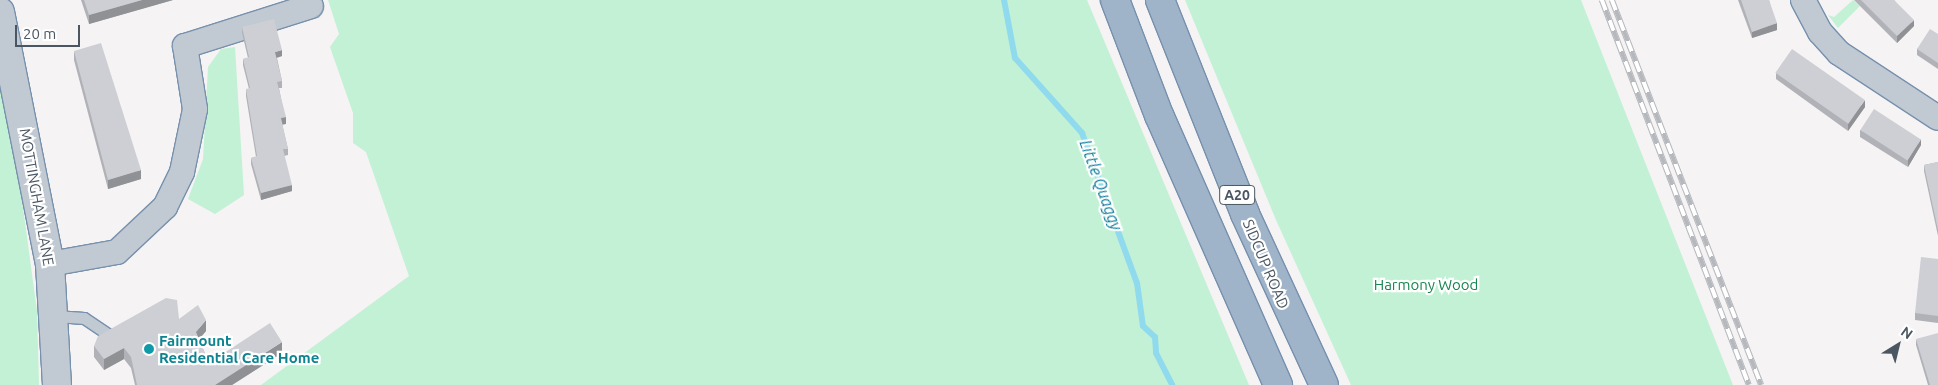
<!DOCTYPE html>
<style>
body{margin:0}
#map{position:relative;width:1938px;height:385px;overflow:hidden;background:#f5f3f3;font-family:Ubuntu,sans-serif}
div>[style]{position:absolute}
.green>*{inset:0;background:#c3f1d5}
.stream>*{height:6px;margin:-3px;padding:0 3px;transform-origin:3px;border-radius:3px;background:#90daee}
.roads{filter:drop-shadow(1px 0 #7690ad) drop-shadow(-1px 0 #7690ad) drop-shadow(0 1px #7690ad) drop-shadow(0 -1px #7690ad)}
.service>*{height:11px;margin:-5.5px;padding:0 5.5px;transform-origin:5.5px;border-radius:5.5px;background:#c1cad2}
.minor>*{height:24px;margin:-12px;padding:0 12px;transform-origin:12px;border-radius:12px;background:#c1cad2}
.tertiary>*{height:28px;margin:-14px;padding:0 14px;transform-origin:14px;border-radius:14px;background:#c1cad2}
.trunk>*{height:28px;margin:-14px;padding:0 14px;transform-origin:14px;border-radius:14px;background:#9fb4c9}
.rail>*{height:5.5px;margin-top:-2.75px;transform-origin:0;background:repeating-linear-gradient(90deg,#fff 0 11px,#b5b8bd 0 22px);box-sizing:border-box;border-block:1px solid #b5b8bd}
.wall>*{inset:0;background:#b0b2b7}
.shaded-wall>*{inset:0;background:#909195}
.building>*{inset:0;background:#cdcfd5;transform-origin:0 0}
.dots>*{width:14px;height:14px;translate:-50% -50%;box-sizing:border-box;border:2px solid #fff;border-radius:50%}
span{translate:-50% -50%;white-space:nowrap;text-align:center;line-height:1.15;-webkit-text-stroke:4.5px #fff;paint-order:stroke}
.shield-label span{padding:1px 4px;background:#fff;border:1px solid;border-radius:4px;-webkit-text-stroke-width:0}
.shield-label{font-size:14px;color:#4a5661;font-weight:700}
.street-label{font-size:15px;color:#4a5661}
.park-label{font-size:15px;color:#17864f}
.culture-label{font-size:15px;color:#0d838f;font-weight:700}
.left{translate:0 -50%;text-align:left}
.water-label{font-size:16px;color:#0c7c9b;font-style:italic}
.north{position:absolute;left:1873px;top:320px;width:50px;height:50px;-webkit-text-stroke:4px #fff;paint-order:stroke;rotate:36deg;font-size:14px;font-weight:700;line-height:20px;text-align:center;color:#4a5661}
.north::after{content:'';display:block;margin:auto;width:18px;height:22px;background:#4a5661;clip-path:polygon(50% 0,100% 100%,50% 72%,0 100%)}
.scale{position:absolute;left:15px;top:25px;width:65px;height:22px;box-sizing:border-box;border:2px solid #4a5661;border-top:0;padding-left:6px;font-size:15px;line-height:18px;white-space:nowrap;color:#4a5661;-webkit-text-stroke:4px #fff;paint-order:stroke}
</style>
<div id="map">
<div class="green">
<div style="clip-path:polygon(328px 0,1087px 0,1249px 385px,261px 385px,409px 276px,366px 152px,353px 143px,353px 113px,330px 47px,339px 34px)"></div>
<div style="clip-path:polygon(1185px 0,1581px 0,1733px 385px,1351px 385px,1276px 220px)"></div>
<div style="clip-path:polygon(1853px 0,1860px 6px,1838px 28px,1828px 15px,1834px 17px)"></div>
<div style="clip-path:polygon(235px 47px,244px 195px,215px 214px,188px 199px,203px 159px,208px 67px,221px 49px)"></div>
<div style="clip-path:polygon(0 86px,13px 134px,37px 311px,39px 385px,0 385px)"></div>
</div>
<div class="stream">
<div style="left:1004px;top:0;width:59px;rotate:79.3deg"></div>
<div style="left:1015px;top:58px;width:101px;rotate:48.2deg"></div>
<div style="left:1082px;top:133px;width:160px;rotate:69.9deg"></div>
<div style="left:1137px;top:283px;width:43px;rotate:82.1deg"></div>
<div style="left:1143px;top:326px;width:16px;rotate:43deg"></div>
<div style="left:1155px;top:337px;width:16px;rotate:86deg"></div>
<div style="left:1156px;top:353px;width:36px;rotate:63deg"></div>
</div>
<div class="roads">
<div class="service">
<div style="left:55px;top:316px;width:29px;rotate:4deg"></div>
<div style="left:84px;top:318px;width:30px;rotate:34deg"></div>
</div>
<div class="minor">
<div style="left:1803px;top:0;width:36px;rotate:62deg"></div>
<div style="left:1820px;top:32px;width:28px;rotate:48deg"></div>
<div style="left:1839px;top:53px;width:118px;rotate:33.3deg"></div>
<div style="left:50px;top:264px;width:68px;rotate:-10.2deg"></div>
<div style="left:117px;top:252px;width:66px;rotate:-43.2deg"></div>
<div style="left:165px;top:207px;width:39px;rotate:-64deg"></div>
<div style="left:182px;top:172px;width:64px;rotate:-78.3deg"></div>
<div style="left:195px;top:109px;width:64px;rotate:-99deg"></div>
<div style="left:185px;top:46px;width:132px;rotate:-17.6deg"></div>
</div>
<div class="tertiary">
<div style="left:0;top:12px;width:257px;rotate:78.8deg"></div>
<div style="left:50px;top:264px;width:121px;rotate:86.7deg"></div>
</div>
<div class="trunk">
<div style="left:1115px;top:0;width:123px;rotate:69.1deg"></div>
<div style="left:1159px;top:115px;width:295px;rotate:66.2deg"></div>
<div style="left:1160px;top:0;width:230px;rotate:68.3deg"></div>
<div style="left:1245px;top:214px;width:188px;rotate:65.2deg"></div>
</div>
</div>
<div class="rail">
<div style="left:1602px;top:0;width:412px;rotate:69.1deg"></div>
<div style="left:1612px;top:0;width:413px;rotate:68.8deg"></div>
</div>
<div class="wall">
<div style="clip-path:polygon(81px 0,173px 0,89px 24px)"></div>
<div style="clip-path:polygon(1738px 0,1769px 0,1777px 30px,1752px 38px)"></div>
<div style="clip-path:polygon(1854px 0,1894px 0,1914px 26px,1897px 43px)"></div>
<div style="clip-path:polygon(242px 27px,282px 56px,277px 58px,282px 81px,282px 88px,279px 88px,286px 124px,282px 124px,288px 149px,288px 155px,284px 156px,292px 191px,261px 200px,251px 164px,251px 158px,256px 157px,246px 96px,246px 89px,249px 89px,243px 65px,243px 59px,248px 58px,242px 33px)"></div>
<div style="clip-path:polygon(1938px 34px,1938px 69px,1917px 55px,1917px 49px)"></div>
<div style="clip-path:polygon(74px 51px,141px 179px,108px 189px,74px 60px)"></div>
<div style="clip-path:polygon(1776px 73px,1865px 107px,1848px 131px,1776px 79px)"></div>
<div style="clip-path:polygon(1860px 130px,1921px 145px,1908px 167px,1860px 137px)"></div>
<div style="clip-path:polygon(1938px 162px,1938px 236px,1924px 171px,1924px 165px)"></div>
<div style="clip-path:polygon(1938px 259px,1938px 323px,1915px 320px,1915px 313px)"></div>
<div style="clip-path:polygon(179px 319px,206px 331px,199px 339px,209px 363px,282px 353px,232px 385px,135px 385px,131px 368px,124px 359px,104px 370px,94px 357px,94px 346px)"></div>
<div style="clip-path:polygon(1916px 339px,1938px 385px,1928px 385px,1916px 345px)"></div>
</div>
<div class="shaded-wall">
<div style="clip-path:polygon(142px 0,173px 0,89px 24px,89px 15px)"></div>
<div style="clip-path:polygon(1914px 20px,1914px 26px,1897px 43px,1897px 36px)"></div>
<div style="clip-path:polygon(1777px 23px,1777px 30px,1752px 38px,1752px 32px)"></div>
<div style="clip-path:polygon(282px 50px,282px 56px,275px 58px,275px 52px)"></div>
<div style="clip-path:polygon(1865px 100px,1865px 107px,1848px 131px,1848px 124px)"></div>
<div style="clip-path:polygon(286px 117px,286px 124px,281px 125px,281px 118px)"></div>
<div style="clip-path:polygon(1921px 139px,1921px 145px,1908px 167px,1908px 160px)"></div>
<div style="clip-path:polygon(141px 170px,141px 179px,108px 189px,108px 180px)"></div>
<div style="clip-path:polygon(292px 185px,292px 191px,261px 200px,261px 193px)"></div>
<div style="clip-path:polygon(206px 320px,206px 331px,196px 343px,196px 332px)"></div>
<div style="clip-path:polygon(282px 342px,282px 353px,232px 385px,215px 385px)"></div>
<div style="clip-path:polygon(124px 348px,124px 359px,104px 370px,104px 359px)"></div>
</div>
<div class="building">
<div style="clip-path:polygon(84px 0,142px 0,89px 15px)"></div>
<div style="clip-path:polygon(1741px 0,1769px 0,1777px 23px,1752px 32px)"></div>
<div style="clip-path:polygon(1861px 0,1894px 0,1914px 20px,1897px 36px)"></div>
<div style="clip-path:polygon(274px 19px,282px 50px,275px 52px,282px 81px,277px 82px,286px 117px,281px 118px,288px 149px,283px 149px,292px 185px,261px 193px,251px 158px,257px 156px,246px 89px,250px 88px,243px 59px,249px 57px,242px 27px)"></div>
<div style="clip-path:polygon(1930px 29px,1938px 34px,1938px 63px,1917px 49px)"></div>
<div style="clip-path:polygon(101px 43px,141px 170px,108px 180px,74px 51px)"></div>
<div style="left:1792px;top:49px;width:89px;height:29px;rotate:35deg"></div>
<div style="left:1874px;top:109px;width:56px;height:25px;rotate:33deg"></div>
<div style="clip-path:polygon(1938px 162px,1938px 230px,1924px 165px)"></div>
<div style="clip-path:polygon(1921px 257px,1938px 259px,1938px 316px,1915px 313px)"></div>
<div style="clip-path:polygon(166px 298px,177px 300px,179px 319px,198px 305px,206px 320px,196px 332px,209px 363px,270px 323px,282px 342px,215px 385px,137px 385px,131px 357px,124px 348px,104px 359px,94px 346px,98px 336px)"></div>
<div style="clip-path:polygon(1938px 333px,1938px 385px,1930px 385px,1916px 339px)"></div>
</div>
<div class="dots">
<div style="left:149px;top:349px;background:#0f9aa8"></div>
</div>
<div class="shield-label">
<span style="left:1237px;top:195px">A20</span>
</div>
<div class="street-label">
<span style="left:37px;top:197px;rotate:80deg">MOTTINGHAM LANE</span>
<span style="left:1266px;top:264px;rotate:67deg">SIDCUP ROAD</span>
</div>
<div class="park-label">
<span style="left:1426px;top:285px">Harmony Wood</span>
</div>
<div class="culture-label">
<span class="left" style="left:159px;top:349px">Fairmount<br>Residential Care Home</span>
</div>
<div class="water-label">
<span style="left:1101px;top:185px;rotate:70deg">Little Quaggy</span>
</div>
<div class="north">N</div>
<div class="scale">20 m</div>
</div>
